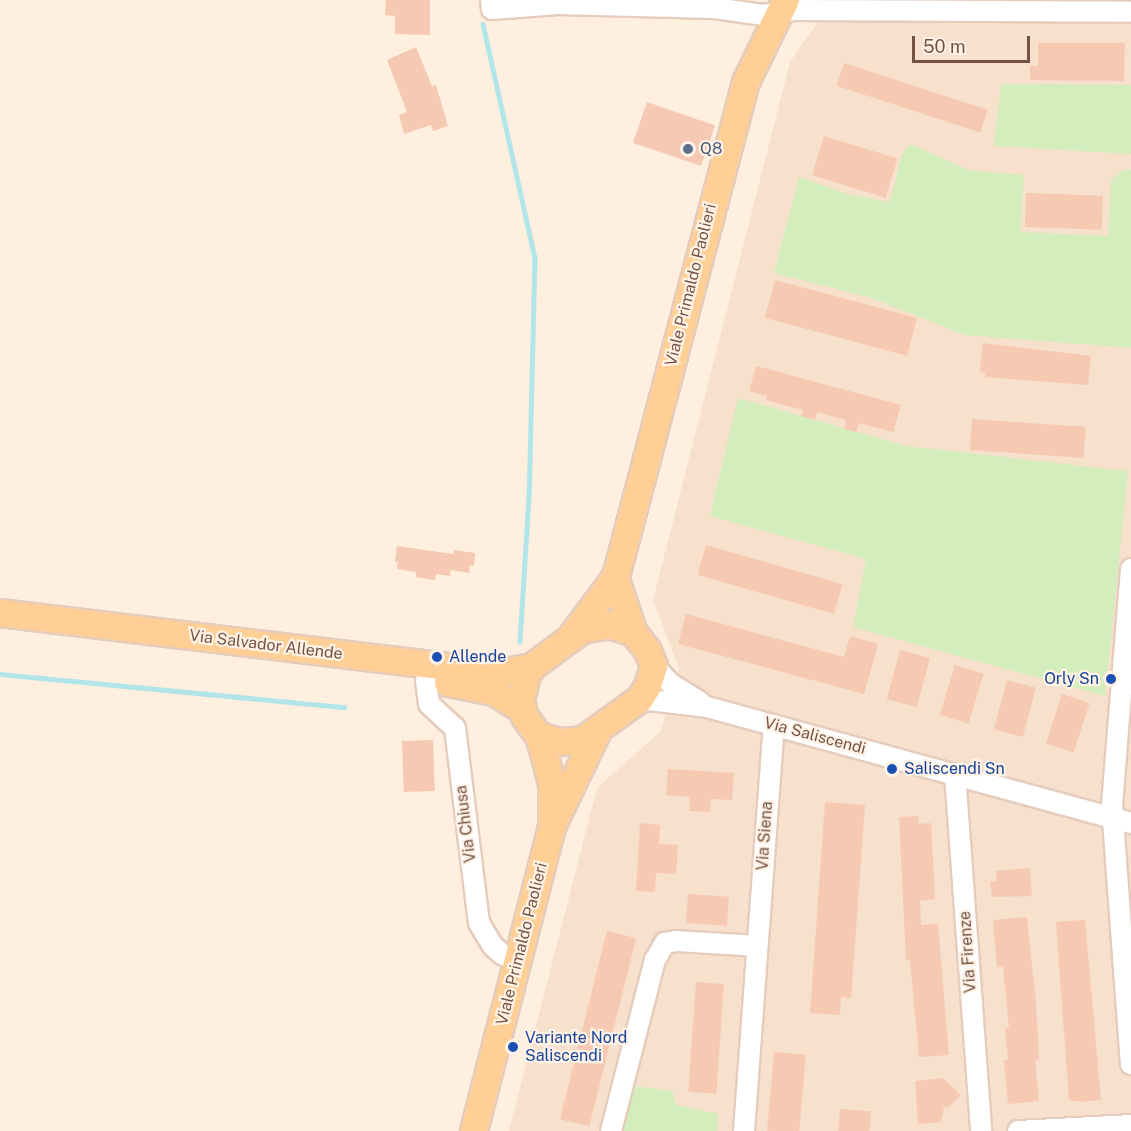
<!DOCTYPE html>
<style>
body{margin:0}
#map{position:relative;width:1131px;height:1131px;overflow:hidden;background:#feefde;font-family:"Public Sans",sans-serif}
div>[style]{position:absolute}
.residential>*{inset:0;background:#f7e0cc}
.green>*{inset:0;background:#d4edbc}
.stream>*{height:4.5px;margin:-2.25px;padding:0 2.25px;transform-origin:2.25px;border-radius:2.25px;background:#b2e5e9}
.building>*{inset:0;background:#f6c9b3;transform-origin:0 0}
.roads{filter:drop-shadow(2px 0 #e5ccbd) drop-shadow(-2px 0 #e5ccbd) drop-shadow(0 2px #e5ccbd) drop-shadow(0 -2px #e5ccbd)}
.minor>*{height:20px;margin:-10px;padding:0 10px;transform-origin:10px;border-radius:10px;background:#fff}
.major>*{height:26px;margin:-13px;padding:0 13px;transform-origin:13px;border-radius:13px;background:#ffcf95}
.dots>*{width:16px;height:16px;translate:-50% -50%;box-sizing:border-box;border:3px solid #fff3e7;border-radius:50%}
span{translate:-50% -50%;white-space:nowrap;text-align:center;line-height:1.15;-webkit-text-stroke:4.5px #fff3e7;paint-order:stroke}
.service-label{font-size:16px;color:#4e5e75}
.left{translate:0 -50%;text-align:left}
.street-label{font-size:16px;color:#765244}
.transit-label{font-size:16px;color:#164399}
.right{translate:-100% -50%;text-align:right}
.scale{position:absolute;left:912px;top:36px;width:118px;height:27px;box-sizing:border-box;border:3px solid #765244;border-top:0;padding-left:8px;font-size:18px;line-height:21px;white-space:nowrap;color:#765244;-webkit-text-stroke:4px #fff3e7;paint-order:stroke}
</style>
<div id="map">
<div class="residential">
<div style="clip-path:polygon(833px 0,1131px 0,1131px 1131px,509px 1131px,597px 788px,661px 731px,679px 668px,653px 600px,790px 62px)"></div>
</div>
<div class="green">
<div style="clip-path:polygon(1001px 84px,1131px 85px,1131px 154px,994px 146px)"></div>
<div style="clip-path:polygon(911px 144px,968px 170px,1024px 175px,1020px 232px,1108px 236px,1111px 181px,1124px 169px,1131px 170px,1131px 348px,965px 335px,872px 298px,774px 273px,799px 177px,847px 194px,890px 202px,902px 154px)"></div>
<div style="clip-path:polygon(738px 398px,906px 446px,1128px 471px,1105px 696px,853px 627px,866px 559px,710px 516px)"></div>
<div style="clip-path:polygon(635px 1086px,672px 1091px,676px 1105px,718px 1114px,717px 1131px,623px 1131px)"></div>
</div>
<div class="stream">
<div style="left:483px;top:24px;width:240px;rotate:77.5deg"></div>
<div style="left:535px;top:258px;width:240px;rotate:91.4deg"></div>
<div style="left:529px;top:498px;width:144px;rotate:93.6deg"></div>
<div style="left:0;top:674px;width:346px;rotate:5.5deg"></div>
</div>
<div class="building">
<div style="clip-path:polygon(386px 0,430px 0,430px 35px,395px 34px,395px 16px,385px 15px)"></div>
<div style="clip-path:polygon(1038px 43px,1125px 43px,1124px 81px,1030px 80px,1030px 66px,1038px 66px)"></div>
<div style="clip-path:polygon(416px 47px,432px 86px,436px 85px,448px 126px,433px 131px,431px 125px,404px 134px,399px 115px,407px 112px,387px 60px)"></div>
<div style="left:844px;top:63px;width:151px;height:24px;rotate:18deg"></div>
<div style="left:647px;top:102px;width:72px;height:43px;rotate:19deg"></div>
<div style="left:824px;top:136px;width:77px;height:41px;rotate:17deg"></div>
<div style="left:1026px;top:193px;width:77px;height:34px;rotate:2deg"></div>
<div style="left:775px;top:280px;width:147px;height:39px;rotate:15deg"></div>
<div style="clip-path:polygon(983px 343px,1091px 356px,1088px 385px,985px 377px,985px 373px,980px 372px)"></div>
<div style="clip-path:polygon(756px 366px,901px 405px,893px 432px,859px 423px,856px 432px,844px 429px,846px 420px,817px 412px,815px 420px,801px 416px,803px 410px,766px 400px,767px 396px,749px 391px)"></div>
<div style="left:972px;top:419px;width:114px;height:31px;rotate:4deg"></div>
<div style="left:706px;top:545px;width:142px;height:31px;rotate:16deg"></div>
<div style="clip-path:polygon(397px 546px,453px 554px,454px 550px,475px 553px,474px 566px,470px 565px,469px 573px,451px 570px,450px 576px,436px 574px,435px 580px,416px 577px,416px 572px,397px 569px,398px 562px,395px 562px)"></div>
<div style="clip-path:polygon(686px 614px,844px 657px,850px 636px,878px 644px,864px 694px,678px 644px)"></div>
<div style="left:900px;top:650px;width:31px;height:51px;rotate:15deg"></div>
<div style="left:955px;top:665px;width:30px;height:52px;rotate:17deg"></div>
<div style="left:1007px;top:680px;width:30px;height:51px;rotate:15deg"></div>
<div style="left:1062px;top:694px;width:29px;height:52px;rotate:18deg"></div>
<div style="left:433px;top:740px;width:51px;height:31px;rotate:88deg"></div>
<div style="clip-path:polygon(668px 769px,734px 773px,732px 800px,711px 799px,710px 812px,689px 811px,690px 797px,666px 795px)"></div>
<div style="clip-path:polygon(825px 802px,865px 805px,851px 998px,841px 997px,840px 1015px,810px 1013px)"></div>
<div style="clip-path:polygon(918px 816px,919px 824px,931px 823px,935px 899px,920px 901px,921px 925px,938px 924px,949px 1055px,919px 1057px,910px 960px,906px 960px,899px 817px)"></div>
<div style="clip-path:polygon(640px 823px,660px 825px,659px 844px,678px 845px,676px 874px,656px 873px,655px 892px,636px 891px)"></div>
<div style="clip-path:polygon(1030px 868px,1032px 896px,992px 897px,990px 882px,997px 881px,996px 871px)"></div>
<div style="left:688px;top:894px;width:41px;height:29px;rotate:4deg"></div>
<div style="clip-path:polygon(1027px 917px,1036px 1004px,1039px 1059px,1035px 1060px,1039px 1101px,1008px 1104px,1004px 1060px,1008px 1060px,1005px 1028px,1009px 1028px,1003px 967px,997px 967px,993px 920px)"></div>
<div style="clip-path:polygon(1085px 920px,1101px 1100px,1081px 1102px,1069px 1100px,1056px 922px)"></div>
<div style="left:607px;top:931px;width:30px;height:194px;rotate:14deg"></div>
<div style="left:696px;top:982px;width:28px;height:110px;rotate:4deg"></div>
<div style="left:774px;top:1052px;width:32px;height:79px;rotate:5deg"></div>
<div style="clip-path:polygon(943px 1078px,961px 1095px,949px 1107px,944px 1107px,941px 1122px,918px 1124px,915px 1081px)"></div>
<div style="left:840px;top:1109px;width:31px;height:22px;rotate:4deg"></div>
</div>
<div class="roads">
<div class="minor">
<div style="left:491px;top:0;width:9px;rotate:84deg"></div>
<div style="left:492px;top:9px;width:66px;rotate:-4.3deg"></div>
<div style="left:558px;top:4px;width:156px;rotate:1.5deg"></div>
<div style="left:714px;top:8px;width:49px;rotate:8.1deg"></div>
<div style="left:763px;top:15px;width:31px;rotate:-9deg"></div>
<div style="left:794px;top:10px;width:337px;rotate:0.3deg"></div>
<div style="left:1131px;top:569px;width:238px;rotate:94.6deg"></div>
<div style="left:1112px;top:806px;width:259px;rotate:85.8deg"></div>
<div style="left:654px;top:666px;width:25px;rotate:47deg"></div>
<div style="left:671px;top:684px;width:34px;rotate:32deg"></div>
<div style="left:426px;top:680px;width:24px;rotate:83deg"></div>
<div style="left:429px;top:704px;width:35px;rotate:43deg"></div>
<div style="left:455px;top:728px;width:196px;rotate:83deg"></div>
<div style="left:479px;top:923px;width:27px;rotate:59deg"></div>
<div style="left:493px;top:946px;width:12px;rotate:42deg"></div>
<div style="left:502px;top:954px;width:17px;rotate:24deg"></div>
<div style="left:640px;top:699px;width:67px;rotate:6.8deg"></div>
<div style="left:707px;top:707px;width:440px;rotate:15.3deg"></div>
<div style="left:955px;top:774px;width:358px;rotate:85.8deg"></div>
<div style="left:611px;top:1131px;width:177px;rotate:-75.6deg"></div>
<div style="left:655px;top:960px;width:20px;rotate:-60deg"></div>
<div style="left:665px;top:943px;width:11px;rotate:-10deg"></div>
<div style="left:676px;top:941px;width:81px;rotate:3.5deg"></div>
<div style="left:744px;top:1131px;width:407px;rotate:-85.8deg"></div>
<div style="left:1018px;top:1131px;width:113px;rotate:-3deg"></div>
</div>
<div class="major">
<div style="left:615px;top:577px;width:59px;rotate:71.3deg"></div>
<div style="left:0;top:613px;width:503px;rotate:6.86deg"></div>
<div style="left:499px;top:673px;width:34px;rotate:-10deg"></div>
<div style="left:572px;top:636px;width:74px;rotate:-53.3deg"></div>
<div style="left:616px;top:577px;width:512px;rotate:-75.28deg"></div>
<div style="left:746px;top:82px;width:91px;rotate:-64deg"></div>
<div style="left:448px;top:683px;width:47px;rotate:11.1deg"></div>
<div style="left:494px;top:692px;width:34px;rotate:32deg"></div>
<div style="left:539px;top:736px;width:23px;rotate:15deg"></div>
<div style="left:561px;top:742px;width:22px;rotate:-5deg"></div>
<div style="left:583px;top:740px;width:70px;rotate:-35.7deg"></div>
<div style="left:640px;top:699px;width:15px;rotate:-58deg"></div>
<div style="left:648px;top:686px;width:21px;rotate:-73deg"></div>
<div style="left:654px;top:666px;width:16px;rotate:-112deg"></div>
<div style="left:648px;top:651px;width:23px;rotate:-128deg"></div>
<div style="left:634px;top:633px;width:25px;rotate:-162deg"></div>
<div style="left:610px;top:625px;width:28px;rotate:170deg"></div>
<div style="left:582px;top:630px;width:62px;rotate:143.5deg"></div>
<div style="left:532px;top:667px;width:9px;rotate:122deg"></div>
<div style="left:527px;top:675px;width:26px;rotate:103deg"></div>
<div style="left:521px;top:700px;width:17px;rotate:77deg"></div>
<div style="left:525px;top:717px;width:24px;rotate:54deg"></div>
<div style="left:539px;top:736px;width:25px;rotate:74deg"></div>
<div style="left:546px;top:760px;width:25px;rotate:76deg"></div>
<div style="left:552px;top:784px;width:43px;rotate:90deg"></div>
<div style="left:474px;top:1131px;width:314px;rotate:-75.6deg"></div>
<div style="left:552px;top:827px;width:106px;rotate:-64.4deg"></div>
</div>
</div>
<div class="dots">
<div style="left:688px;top:149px;background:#5c6f8a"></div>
<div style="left:437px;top:657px;background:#1a4fb4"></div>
<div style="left:1111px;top:679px;background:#1a4fb4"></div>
<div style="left:892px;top:769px;background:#1a4fb4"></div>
<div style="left:513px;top:1047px;background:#1a4fb4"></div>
</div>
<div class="service-label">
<span class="left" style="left:700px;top:149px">Q8</span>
</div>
<div class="street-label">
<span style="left:691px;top:285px;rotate:-76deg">Viale Primaldo Paolieri</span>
<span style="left:266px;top:645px;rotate:7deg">Via Salvador Allende</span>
<span style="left:815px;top:736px;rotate:15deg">Via Saliscendi</span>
<span style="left:466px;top:824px;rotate:-97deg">Via Chiusa</span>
<span style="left:765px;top:836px;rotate:-86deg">Via Siena</span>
<span style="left:522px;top:944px;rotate:-76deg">Viale Primaldo Paolieri</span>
<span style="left:968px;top:952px;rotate:-94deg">Via Firenze</span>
</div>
<div class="transit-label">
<span class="left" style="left:449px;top:657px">Allende</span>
<span class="right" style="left:1099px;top:679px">Orly Sn</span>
<span class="left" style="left:904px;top:769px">Saliscendi Sn</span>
<span class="left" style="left:525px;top:1047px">Variante Nord<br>Saliscendi</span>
</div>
<div class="scale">50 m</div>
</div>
